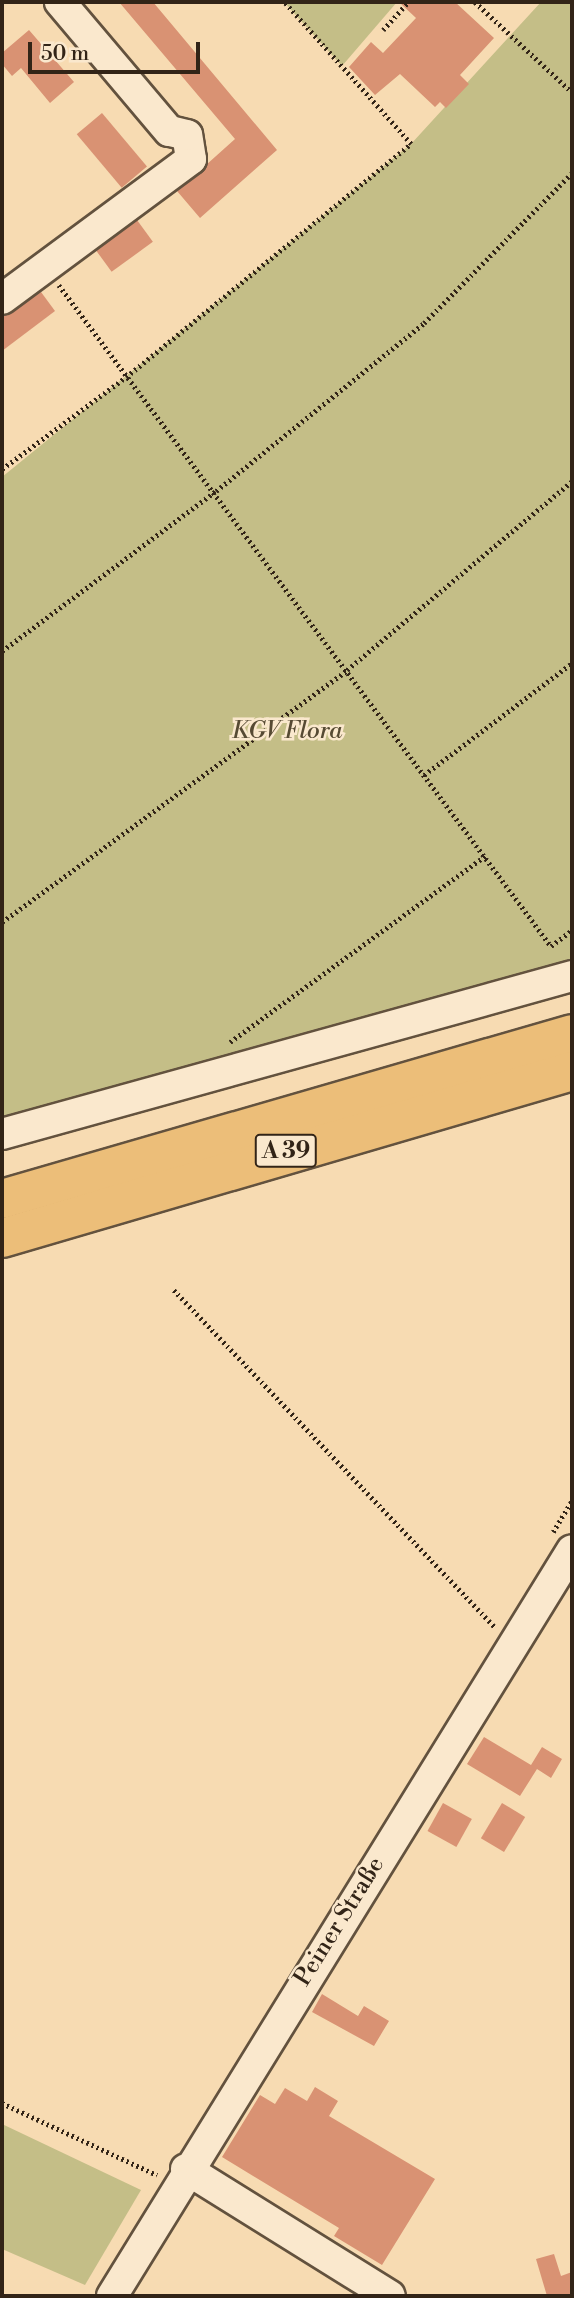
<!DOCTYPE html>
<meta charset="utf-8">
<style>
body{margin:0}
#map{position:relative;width:574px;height:2298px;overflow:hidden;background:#f7dbb2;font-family:"Libre Bodoni",serif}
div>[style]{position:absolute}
.green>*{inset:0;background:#c4be87}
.building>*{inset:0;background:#d99273;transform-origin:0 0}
.path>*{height:4.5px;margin-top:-2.25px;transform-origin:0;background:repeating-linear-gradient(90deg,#322417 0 2px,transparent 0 5.5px)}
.roads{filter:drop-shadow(2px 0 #63523e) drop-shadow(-2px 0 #63523e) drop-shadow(0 2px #63523e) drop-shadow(0 -2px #63523e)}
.minor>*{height:30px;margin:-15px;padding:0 15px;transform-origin:15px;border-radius:15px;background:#fae8cd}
.highway>*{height:38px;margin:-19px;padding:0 19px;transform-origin:19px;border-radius:19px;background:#ecbe79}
span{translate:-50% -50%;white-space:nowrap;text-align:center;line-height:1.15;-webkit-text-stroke:5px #fae8cd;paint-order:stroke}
.shield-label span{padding:2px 5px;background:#fae8cd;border:2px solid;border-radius:5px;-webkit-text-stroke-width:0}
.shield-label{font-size:23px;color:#322417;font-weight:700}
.park-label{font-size:24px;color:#564a33;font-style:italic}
.street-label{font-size:24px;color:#322417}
.frame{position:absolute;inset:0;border:4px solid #322417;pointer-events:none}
.scale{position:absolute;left:28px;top:42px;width:172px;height:32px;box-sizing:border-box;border:4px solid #322417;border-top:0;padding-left:9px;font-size:21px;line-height:24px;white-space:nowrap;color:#322417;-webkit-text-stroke:5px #fae8cd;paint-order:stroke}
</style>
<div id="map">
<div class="green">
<div style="clip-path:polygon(284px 2px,397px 2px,342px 66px)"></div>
<div style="clip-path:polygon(541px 2px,572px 2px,572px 988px,2px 1121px,2px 477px,411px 144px)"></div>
<div style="clip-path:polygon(2px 2124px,141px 2190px,85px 2285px,2px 2249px)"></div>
</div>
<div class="building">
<div style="clip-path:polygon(119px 2px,153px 2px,277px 150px,200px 218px,177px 191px,235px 139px)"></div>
<div style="clip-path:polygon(399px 2px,455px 2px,494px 38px,460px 75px,469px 84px,446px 108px,440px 102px,435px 107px,400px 74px,375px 95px,349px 67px,371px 42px,383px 53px,416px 18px)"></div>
<div style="clip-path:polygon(29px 30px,74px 82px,50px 103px,21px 68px,12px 76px,2px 64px,2px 53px)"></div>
<div style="left:102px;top:113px;width:70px;height:33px;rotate:50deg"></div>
<div style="left:137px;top:220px;width:27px;height:51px;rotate:54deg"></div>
<div style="clip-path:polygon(41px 292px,55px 311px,2px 351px,2px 316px)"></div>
<div style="clip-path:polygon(484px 1737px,531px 1765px,542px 1747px,562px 1759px,551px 1778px,537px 1769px,520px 1796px,467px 1764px)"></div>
<div style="left:443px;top:1803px;width:33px;height:32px;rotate:29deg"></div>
<div style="left:502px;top:1803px;width:27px;height:41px;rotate:31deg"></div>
<div style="clip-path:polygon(322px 1994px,358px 2016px,364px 2006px,389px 2021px,374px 2046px,312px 2012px)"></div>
<div style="clip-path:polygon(315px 2087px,338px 2101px,329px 2116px,435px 2179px,382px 2265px,334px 2236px,339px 2228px,222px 2157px,260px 2095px,275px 2104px,285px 2088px,307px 2101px)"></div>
<div style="clip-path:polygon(554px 2254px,561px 2276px,572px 2272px,572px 2296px,547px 2296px,536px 2259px)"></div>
</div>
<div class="path">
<div style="left:475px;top:2px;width:132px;rotate:42.9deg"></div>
<div style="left:383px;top:30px;width:38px;rotate:-48deg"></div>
<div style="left:59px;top:285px;width:824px;rotate:53.34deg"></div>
<div style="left:551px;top:946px;width:26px;rotate:-37deg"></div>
<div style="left:2px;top:469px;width:154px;rotate:-36.6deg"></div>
<div style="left:126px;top:377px;width:368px;rotate:-39.3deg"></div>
<div style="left:411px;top:144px;width:191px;rotate:-131.8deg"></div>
<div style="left:2px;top:651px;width:267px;rotate:-36.8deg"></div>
<div style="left:216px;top:491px;width:267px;rotate:-38.9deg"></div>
<div style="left:424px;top:323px;width:211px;rotate:-45.4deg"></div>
<div style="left:424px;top:775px;width:186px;rotate:-37.1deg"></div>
<div style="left:2px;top:922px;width:427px;rotate:-36.1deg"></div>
<div style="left:347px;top:670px;width:294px;rotate:-40deg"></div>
<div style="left:230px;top:1042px;width:316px;rotate:-36.1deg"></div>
<div style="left:174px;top:1290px;width:465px;rotate:46.4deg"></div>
<div style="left:553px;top:1532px;width:37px;rotate:-59deg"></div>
<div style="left:2px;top:2103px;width:171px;rotate:24.9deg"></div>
</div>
<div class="roads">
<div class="minor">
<div style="left:2px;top:299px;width:235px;rotate:-36.5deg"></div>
<div style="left:191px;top:159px;width:24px;rotate:-99deg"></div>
<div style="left:187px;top:135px;width:18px;rotate:-167deg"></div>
<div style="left:169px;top:131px;width:169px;rotate:-130.2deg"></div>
<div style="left:2px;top:1134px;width:591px;rotate:-15.49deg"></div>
<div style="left:186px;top:2169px;width:240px;rotate:31.9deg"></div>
<div style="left:112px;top:2296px;width:876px;rotate:-58.34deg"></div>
</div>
<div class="highway">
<div style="left:2px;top:1199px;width:593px;rotate:-16.14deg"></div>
<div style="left:2px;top:1238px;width:594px;rotate:-16.33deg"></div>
</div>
</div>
<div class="shield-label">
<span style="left:286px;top:1151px">A 39</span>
</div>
<div class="park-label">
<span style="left:287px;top:732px">KGV Flora</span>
</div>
<div class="street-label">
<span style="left:340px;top:1922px;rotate:-58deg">Peiner Straße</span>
</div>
<div class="frame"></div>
<div class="scale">50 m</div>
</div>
